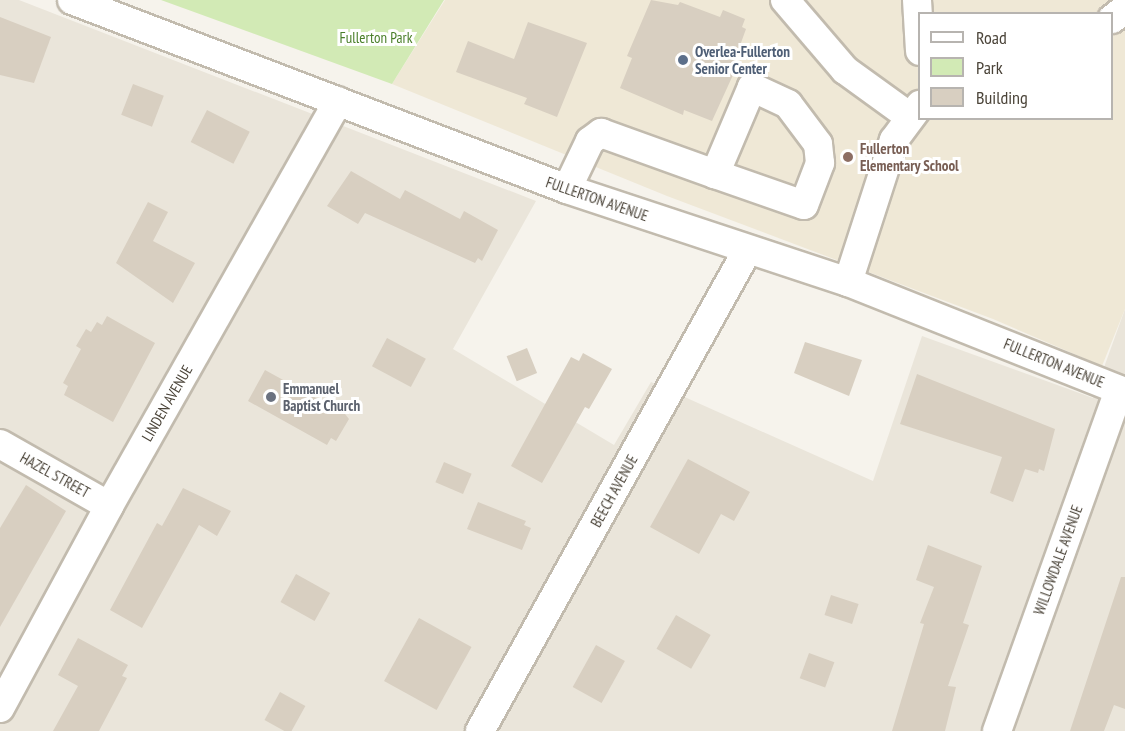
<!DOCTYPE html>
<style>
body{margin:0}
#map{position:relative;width:1125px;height:731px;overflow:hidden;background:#f6f3ec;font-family:"PT Sans Narrow",sans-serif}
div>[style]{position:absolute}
.residential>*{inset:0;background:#eae5da}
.education>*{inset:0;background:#efe8d6}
.green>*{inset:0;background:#d2eab5}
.building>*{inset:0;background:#d8cfc1;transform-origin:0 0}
.roads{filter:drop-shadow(2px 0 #c2bbae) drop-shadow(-2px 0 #c2bbae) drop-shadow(0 2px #c2bbae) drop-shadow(0 -2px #c2bbae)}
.minor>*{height:28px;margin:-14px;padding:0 14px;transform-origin:14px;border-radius:14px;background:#fff}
.dots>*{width:16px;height:16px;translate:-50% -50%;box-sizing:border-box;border:3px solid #fff;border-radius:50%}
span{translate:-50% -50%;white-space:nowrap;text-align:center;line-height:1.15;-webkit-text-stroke:6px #fff;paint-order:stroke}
.park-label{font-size:15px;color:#4a7f2a}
.service-label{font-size:15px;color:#4e5e75;font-weight:700}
.left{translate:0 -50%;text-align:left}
.education-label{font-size:15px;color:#785e54;font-weight:700}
.street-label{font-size:15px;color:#4b4439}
.worship-label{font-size:15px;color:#5b616d;font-weight:700}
.legend{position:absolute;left:918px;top:12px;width:195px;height:108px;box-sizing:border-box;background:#fff;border:2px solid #b7b4b0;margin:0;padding:8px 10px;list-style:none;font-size:18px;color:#4b4439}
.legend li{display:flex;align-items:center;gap:12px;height:30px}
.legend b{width:30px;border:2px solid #b7b4b0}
</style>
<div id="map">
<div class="residential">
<div style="clip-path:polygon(0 0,19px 0,536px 201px,453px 349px,614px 445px,651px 382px,873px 481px,922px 336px,1093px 398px,1125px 309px,1125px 731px,0 731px)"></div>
</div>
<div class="education">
<div style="clip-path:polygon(evenodd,445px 0,1125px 0,1125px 309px,1102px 366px,993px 319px,667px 196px,392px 84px,445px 0,920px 14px,1112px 14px,1112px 118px,920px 118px,920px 14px)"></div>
</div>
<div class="green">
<div style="clip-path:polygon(161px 0,444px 0,392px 84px)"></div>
</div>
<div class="building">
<div style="clip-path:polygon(651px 0,678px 5px,680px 2px,720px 17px,723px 10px,745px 19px,742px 27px,746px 29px,734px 62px,738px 64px,712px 121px,684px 110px,683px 115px,620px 88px,632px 58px,627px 56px)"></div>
<div style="clip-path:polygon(0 17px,51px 37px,34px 83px,0 75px)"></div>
<div style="clip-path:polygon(528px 22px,587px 43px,557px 117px,524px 104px,527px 98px,456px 72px,468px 41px,514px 59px)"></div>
<div style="left:133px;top:84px;width:33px;height:33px;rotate:21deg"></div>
<div style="left:207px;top:110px;width:48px;height:36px;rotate:27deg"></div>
<div style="clip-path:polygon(351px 171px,400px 199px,405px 190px,460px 219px,464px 211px,498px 230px,482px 261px,478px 258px,475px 263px,365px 213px,358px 224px,327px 206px)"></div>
<div style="clip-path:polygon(148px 202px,168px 212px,153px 241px,195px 263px,173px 303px,116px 263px)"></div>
<div style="clip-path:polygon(107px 316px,155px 343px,113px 422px,64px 395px,68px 386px,63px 383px,81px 349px,76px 346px,86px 329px,91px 332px,97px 322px,102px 325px)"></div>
<div style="left:387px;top:338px;width:44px;height:32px;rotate:28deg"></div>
<div style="clip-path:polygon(805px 342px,862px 360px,849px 396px,794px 373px)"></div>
<div style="left:527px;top:348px;width:27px;height:22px;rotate:68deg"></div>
<div style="clip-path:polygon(583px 353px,612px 369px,589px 409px,585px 407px,542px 483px,511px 466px,571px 357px,579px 361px)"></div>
<div style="clip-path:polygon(265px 370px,345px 414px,349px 419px,336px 441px,331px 438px,327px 445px,248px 401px)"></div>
<div style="clip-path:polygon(917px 374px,1055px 429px,1044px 471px,1039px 469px,1038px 473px,1025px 469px,1013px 502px,990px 493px,1002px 457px,900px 424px)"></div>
<div style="clip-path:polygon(688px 459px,750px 492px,734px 521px,721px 514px,699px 554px,650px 527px)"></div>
<div style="left:444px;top:462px;width:30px;height:22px;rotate:23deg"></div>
<div style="clip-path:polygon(26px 485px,66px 511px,0 627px,0 528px)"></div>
<div style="clip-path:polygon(183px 488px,231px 511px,217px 536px,199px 525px,142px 628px,110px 610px,157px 523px,162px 526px)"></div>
<div style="clip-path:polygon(478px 502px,526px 521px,524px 525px,531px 528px,522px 550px,467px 529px)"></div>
<div style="clip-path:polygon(928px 545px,982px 566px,963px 623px,969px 625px,948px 686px,956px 687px,945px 731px,892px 731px,924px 624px,920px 623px,934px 587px,916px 580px)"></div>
<div style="left:296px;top:574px;width:39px;height:32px;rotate:29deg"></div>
<div style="clip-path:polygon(1121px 577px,1125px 577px,1125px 709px,1114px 705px,1104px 731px,1070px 731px)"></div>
<div style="left:831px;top:595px;width:29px;height:21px;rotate:18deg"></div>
<div style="left:676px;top:615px;width:40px;height:39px;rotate:30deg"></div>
<div style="left:419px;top:618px;width:60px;height:72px;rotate:29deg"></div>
<div style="clip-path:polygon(78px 638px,128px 665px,122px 676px,127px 678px,99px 731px,53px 731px,78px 686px,58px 675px)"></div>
<div style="left:596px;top:645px;width:33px;height:48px;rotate:29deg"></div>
<div style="left:809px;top:653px;width:27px;height:27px;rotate:20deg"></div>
<div style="left:280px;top:692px;width:29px;height:32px;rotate:29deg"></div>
</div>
<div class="roads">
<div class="minor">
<div style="left:72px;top:0;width:530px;rotate:20.9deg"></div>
<div style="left:567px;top:189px;width:296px;rotate:18.3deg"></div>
<div style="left:848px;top:282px;width:298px;rotate:21.7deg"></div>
<div style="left:785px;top:0;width:92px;rotate:49.4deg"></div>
<div style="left:845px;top:70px;width:80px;rotate:35.9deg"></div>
<div style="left:917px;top:0;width:51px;rotate:86.6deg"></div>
<div style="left:1112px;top:19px;width:16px;rotate:-38deg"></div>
<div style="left:567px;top:189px;width:53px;rotate:-64.4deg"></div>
<div style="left:590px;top:141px;width:14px;rotate:-36deg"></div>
<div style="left:601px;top:133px;width:121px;rotate:19.8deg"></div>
<div style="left:715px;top:174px;width:94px;rotate:19.2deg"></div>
<div style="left:804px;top:205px;width:45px;rotate:-69.1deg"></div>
<div style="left:820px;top:163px;width:19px;rotate:-96deg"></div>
<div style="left:818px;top:144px;width:50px;rotate:-126.9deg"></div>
<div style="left:788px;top:104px;width:40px;rotate:-155deg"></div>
<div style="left:752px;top:87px;width:95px;rotate:113deg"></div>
<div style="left:848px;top:282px;width:149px;rotate:-72.1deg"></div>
<div style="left:894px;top:140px;width:44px;rotate:-53.4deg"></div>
<div style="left:0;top:444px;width:125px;rotate:29.6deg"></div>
<div style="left:0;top:708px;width:230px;rotate:-61.6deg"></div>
<div style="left:109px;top:506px;width:465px;rotate:-60.5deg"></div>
<div style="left:480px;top:731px;width:549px;rotate:-60.92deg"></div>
<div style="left:997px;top:731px;width:362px;rotate:-70.3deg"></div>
</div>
</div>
<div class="dots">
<div style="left:683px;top:60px;background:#5c6f8a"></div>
<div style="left:848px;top:157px;background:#8d6e63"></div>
<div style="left:271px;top:397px;background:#6b7280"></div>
</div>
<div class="park-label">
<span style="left:376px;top:38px">Fullerton Park</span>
</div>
<div class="service-label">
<span class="left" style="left:695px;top:60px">Overlea-Fullerton<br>Senior Center</span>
</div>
<div class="education-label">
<span class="left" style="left:860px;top:157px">Fullerton<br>Elementary School</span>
</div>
<div class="street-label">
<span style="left:597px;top:199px;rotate:19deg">FULLERTON AVENUE</span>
<span style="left:1054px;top:363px;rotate:22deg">FULLERTON AVENUE</span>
<span style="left:167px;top:403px;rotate:-60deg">LINDEN AVENUE</span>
<span style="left:55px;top:475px;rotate:29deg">HAZEL STREET</span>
<span style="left:614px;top:491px;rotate:-61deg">BEECH AVENUE</span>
<span style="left:1058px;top:560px;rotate:-70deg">WILLOWDALE AVENUE</span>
</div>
<div class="worship-label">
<span class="left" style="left:283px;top:397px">Emmanuel<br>Baptist Church</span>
</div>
<ul class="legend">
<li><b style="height:8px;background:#fff"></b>Road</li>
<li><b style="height:16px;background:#d2eab5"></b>Park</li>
<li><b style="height:16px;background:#d8cfc1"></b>Building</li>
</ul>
</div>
